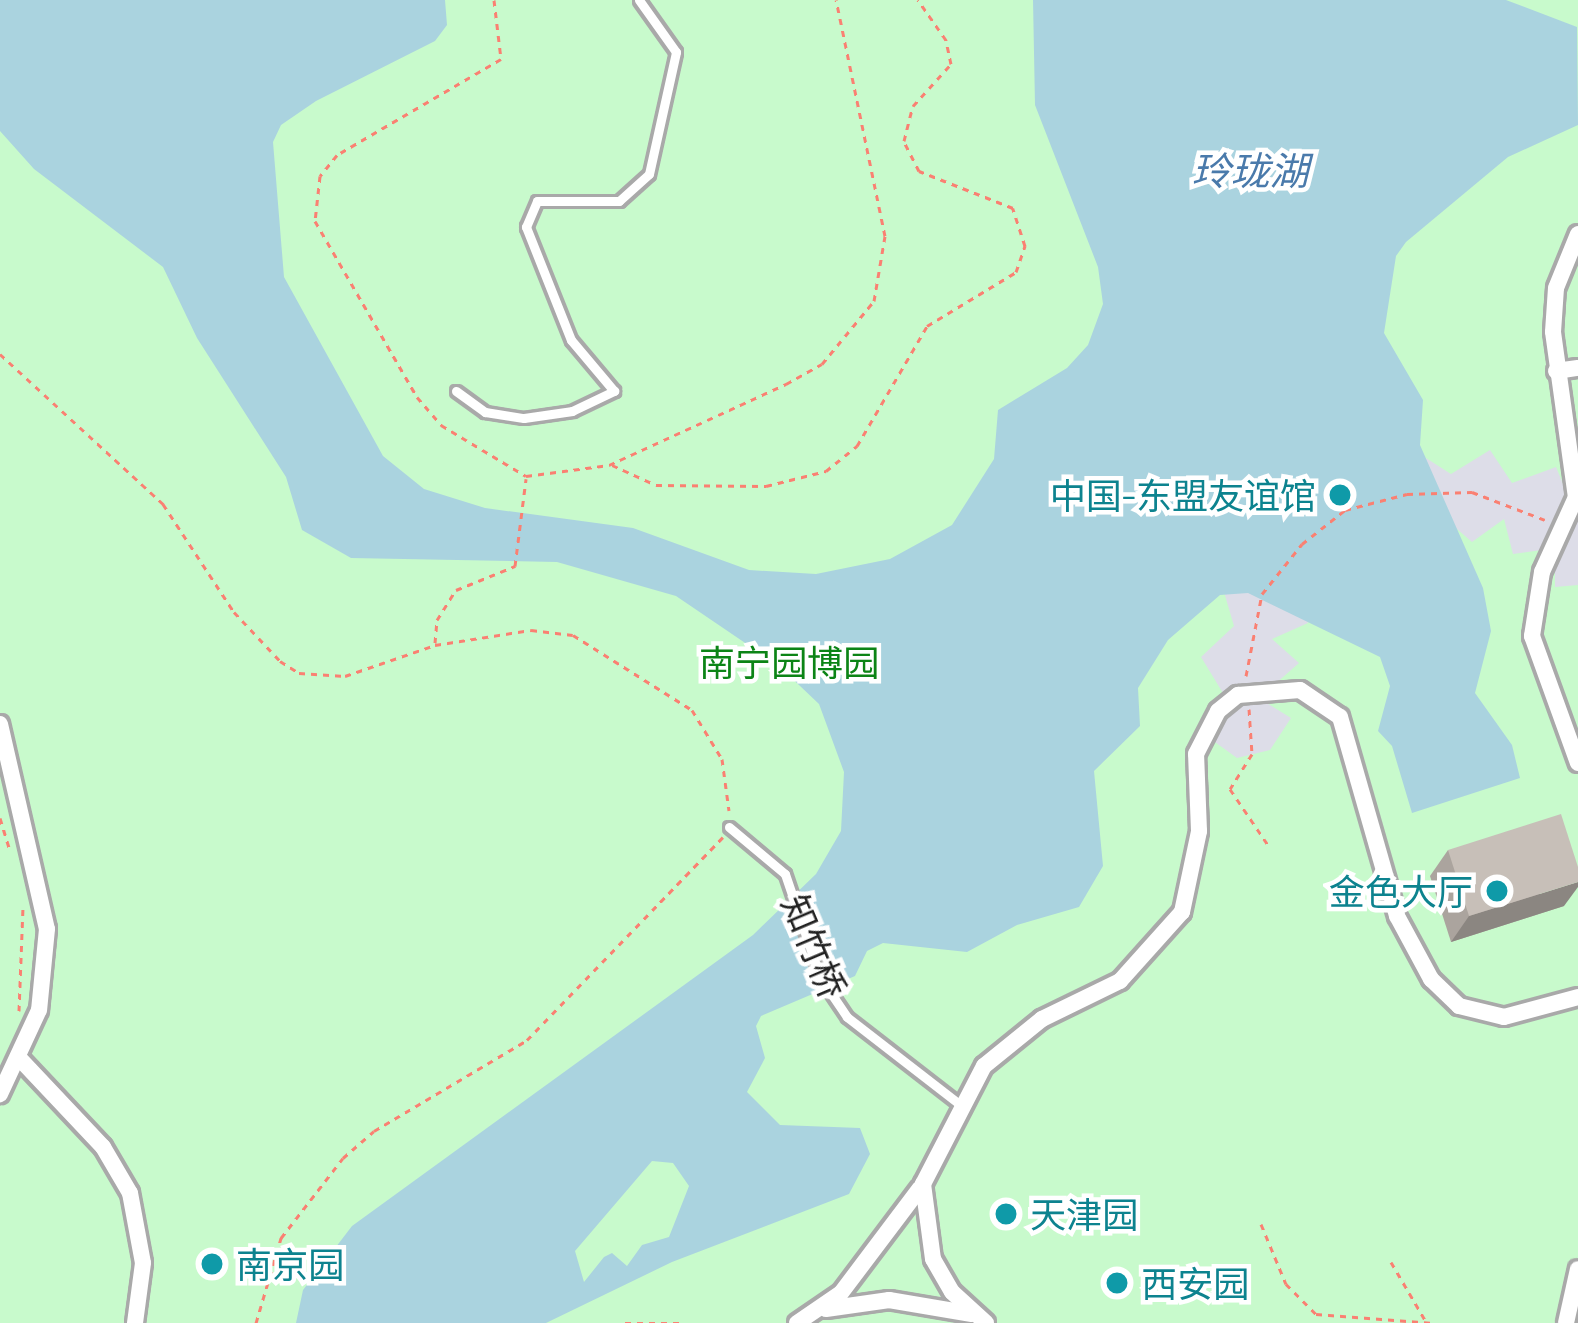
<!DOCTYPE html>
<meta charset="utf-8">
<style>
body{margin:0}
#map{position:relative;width:1578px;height:1323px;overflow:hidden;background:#f2efe9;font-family:Barlow,"Noto Sans SC",sans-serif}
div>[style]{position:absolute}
.park>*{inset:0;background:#c8facc;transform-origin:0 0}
.plaza>*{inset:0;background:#dddde8}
.water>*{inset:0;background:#aad3df}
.path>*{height:3px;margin-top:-1.5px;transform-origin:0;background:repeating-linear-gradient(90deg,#fa8072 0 6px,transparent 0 12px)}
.roads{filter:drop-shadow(3px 0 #a9a9a9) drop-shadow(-3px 0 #a9a9a9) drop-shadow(0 3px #a9a9a9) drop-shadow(0 -3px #a9a9a9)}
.lane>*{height:9px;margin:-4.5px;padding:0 4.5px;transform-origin:4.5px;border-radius:4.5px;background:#fff}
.street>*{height:16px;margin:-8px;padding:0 8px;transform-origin:8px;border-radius:8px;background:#fff}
.wall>*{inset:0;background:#aba49e}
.shaded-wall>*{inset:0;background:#8b8681}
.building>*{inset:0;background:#c7bfb8}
.dots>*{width:33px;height:33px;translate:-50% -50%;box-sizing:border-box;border:6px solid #fff;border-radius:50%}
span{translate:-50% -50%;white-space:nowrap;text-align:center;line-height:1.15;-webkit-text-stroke:9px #fff;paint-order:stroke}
.culture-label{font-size:36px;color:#0d838f}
.right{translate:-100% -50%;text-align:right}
.left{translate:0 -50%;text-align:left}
.park-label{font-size:36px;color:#0c8416}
.street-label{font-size:36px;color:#222}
.water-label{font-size:39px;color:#4a7aab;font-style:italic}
</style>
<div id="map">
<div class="park">
<div style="left:0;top:0;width:1578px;height:1323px"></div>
</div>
<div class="plaza">
<div style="clip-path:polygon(1404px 444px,1451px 474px,1490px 450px,1512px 483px,1556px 467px,1578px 520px,1578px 585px,1555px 587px,1555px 548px,1513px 554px,1504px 519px,1472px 542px,1443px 517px,1297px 580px,1308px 623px,1272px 639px,1299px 663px,1259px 698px,1291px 718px,1270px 750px,1237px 758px,1201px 732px,1226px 698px,1201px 657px,1234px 626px,1219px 575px)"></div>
</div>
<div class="water">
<div style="clip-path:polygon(evenodd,0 0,445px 0,447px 25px,435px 41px,316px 101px,281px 125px,273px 142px,284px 277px,383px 456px,424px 489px,485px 508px,633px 528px,749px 570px,816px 574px,890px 559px,952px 525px,994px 459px,998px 410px,1067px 368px,1088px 345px,1103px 304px,1098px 267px,1035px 105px,1033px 0,1506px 0,1577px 27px,1578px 125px,1508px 157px,1406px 242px,1396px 256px,1384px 333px,1423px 400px,1420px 445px,1483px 588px,1491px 631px,1475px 693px,1512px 745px,1520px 778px,1412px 813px,1392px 746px,1378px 731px,1390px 686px,1380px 657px,1248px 593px,1220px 595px,1168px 640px,1138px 688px,1140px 726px,1094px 771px,1103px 866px,1079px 907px,1017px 925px,967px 952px,883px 943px,867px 951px,855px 976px,761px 1016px,756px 1026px,765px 1058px,747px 1092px,780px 1125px,860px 1128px,870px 1154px,849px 1194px,672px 1262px,546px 1323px,296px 1323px,303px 1290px,352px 1226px,753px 935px,816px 874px,841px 831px,844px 772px,819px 704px,779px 666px,676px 596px,557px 562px,351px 558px,302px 530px,286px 477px,197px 338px,163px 267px,34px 169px,0 131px,0 0,652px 1161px,673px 1163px,689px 1186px,669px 1237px,642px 1245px,627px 1266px,612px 1253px,604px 1257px,584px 1282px,575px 1251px,652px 1161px)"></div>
</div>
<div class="path">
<div style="left:494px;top:0;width:59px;rotate:83.2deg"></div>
<div style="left:501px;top:59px;width:190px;rotate:149.7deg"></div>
<div style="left:337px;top:155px;width:27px;rotate:129deg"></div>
<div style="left:320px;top:176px;width:45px;rotate:96.3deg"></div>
<div style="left:315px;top:221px;width:203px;rotate:59.9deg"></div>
<div style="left:417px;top:397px;width:37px;rotate:49deg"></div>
<div style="left:441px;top:425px;width:99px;rotate:31deg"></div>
<div style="left:526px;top:476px;width:84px;rotate:-7.5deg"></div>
<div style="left:609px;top:465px;width:195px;rotate:-24.6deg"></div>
<div style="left:786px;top:384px;width:41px;rotate:-29.1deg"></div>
<div style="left:822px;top:364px;width:82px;rotate:-50.5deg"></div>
<div style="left:874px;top:301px;width:66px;rotate:-80.4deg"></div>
<div style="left:885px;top:236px;width:241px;rotate:-101.7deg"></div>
<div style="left:0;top:354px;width:222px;rotate:42.6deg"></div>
<div style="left:163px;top:504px;width:129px;rotate:56.7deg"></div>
<div style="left:234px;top:612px;width:67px;rotate:46.8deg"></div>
<div style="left:280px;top:661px;width:22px;rotate:32deg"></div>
<div style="left:299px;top:673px;width:46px;rotate:3.7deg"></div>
<div style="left:345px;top:676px;width:95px;rotate:-19deg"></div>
<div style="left:435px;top:645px;width:97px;rotate:-8.9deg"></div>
<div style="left:531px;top:630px;width:42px;rotate:6.8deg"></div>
<div style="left:573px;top:635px;width:141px;rotate:32.2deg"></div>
<div style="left:692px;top:710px;width:57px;rotate:58.5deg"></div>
<div style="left:722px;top:759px;width:52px;rotate:82.3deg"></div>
<div style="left:612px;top:465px;width:48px;rotate:24.4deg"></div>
<div style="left:656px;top:485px;width:110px;rotate:0.5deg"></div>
<div style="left:766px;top:486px;width:62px;rotate:-14deg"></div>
<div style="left:826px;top:471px;width:40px;rotate:-39deg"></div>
<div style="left:857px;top:446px;width:139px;rotate:-59.7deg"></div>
<div style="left:927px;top:326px;width:104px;rotate:-31.2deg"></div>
<div style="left:1016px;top:272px;width:28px;rotate:-71deg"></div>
<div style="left:1025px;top:246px;width:40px;rotate:-108deg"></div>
<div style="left:1013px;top:208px;width:101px;rotate:-158.5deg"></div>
<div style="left:919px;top:171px;width:34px;rotate:-117deg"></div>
<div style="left:904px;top:141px;width:36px;rotate:-76deg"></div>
<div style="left:913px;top:106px;width:57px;rotate:-47.9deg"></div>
<div style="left:951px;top:64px;width:25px;rotate:-102deg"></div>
<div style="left:946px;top:40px;width:49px;rotate:-125deg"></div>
<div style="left:435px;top:643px;width:23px;rotate:-85deg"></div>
<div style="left:437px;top:620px;width:36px;rotate:-58deg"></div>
<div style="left:456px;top:590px;width:64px;rotate:-22.1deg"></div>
<div style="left:515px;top:566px;width:88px;rotate:-82.8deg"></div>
<div style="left:1246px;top:676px;width:84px;rotate:-79deg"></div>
<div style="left:1262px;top:594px;width:64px;rotate:-51.3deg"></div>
<div style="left:1302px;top:544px;width:55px;rotate:-38.3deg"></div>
<div style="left:1345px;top:510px;width:64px;rotate:-14.5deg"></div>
<div style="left:1407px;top:494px;width:65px;rotate:-1.8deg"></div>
<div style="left:1472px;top:492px;width:78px;rotate:21deg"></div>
<div style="left:1249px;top:709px;width:45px;rotate:86.2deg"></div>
<div style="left:1252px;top:754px;width:41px;rotate:122.2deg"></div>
<div style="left:1230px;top:789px;width:68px;rotate:55.8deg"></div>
<div style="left:0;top:818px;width:34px;rotate:73deg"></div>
<div style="left:19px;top:1011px;width:104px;rotate:-87.8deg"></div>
<div style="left:1261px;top:1224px;width:65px;rotate:67.4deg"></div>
<div style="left:1286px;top:1284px;width:42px;rotate:45deg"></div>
<div style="left:1316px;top:1314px;width:118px;rotate:4.4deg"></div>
<div style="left:1391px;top:1262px;width:67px;rotate:59.6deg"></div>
<div style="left:256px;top:1323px;width:89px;rotate:-73.6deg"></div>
<div style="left:281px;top:1238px;width:101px;rotate:-52.2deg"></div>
<div style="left:343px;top:1158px;width:41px;rotate:-41.1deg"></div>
<div style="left:374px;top:1131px;width:178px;rotate:-30.7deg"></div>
<div style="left:527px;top:1040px;width:282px;rotate:-46deg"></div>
<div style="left:625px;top:1323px;width:60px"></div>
</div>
<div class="roads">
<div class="lane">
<div style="left:456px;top:391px;width:36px;rotate:36deg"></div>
<div style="left:485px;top:412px;width:39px;rotate:9deg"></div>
<div style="left:524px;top:418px;width:49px;rotate:-8.3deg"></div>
<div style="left:572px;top:411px;width:47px;rotate:-25.5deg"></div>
<div style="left:614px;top:391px;width:67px;rotate:-130.1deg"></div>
<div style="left:571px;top:340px;width:122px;rotate:-111.7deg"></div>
<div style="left:526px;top:227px;width:28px;rotate:-67deg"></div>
<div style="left:537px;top:201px;width:82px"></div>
<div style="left:619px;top:201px;width:40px;rotate:-42deg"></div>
<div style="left:649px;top:174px;width:125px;rotate:-77.5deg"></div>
<div style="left:676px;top:52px;width:64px;rotate:-125.4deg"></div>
<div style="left:729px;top:827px;width:73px;rotate:40deg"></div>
<div style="left:785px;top:874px;width:109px;rotate:71.2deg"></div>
<div style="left:820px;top:977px;width:48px;rotate:56deg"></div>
<div style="left:847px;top:1017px;width:140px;rotate:37.8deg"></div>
</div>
<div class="street">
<div style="left:1578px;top:234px;width:58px;rotate:112.2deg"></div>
<div style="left:1556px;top:288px;width:44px;rotate:93.9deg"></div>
<div style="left:1553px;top:332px;width:167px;rotate:82.1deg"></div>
<div style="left:1576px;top:497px;width:82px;rotate:114.4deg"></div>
<div style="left:1542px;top:572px;width:65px;rotate:98.9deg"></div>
<div style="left:1532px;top:636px;width:135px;rotate:70.1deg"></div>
<div style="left:1556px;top:371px;width:22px;rotate:-8deg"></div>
<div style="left:0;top:724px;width:210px;rotate:77.1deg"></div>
<div style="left:47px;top:929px;width:81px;rotate:95.6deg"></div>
<div style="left:39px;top:1010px;width:93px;rotate:114.9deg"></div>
<div style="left:20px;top:1059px;width:121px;rotate:46.7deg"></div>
<div style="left:103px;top:1147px;width:53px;rotate:59.6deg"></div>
<div style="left:130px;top:1193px;width:71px;rotate:79.5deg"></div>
<div style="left:143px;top:1263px;width:61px;rotate:97.6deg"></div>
<div style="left:826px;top:1309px;width:64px;rotate:-8.1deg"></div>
<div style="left:889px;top:1300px;width:84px;rotate:9.6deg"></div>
<div style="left:797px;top:1323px;width:53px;rotate:-34.3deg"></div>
<div style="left:841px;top:1293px;width:131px;rotate:-53deg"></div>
<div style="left:986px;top:1323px;width:46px;rotate:-137.6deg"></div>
<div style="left:952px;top:1292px;width:38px;rotate:-120deg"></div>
<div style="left:933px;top:1259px;width:76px;rotate:-97.6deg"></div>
<div style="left:923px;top:1184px;width:133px;rotate:-62.7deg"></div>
<div style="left:984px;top:1066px;width:75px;rotate:-39deg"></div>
<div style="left:1042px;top:1019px;width:87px;rotate:-26deg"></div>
<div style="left:1120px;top:981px;width:93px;rotate:-48.1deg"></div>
<div style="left:1182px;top:912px;width:83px;rotate:-78.1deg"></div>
<div style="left:1199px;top:831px;width:77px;rotate:-92.2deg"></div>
<div style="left:1196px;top:754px;width:48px;rotate:-62.9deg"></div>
<div style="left:1218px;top:711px;width:26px;rotate:-39deg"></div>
<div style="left:1238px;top:695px;width:62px;rotate:-4.6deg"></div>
<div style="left:1300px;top:690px;width:48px;rotate:34deg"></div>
<div style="left:1340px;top:717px;width:207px;rotate:74deg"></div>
<div style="left:1397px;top:916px;width:72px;rotate:61.6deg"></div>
<div style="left:1431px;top:979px;width:39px;rotate:44deg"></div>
<div style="left:1459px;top:1006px;width:46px;rotate:13.7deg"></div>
<div style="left:1504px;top:1017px;width:77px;rotate:-15.1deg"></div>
<div style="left:1566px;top:1323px;width:55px;rotate:-77.5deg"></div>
</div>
</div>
<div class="wall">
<div style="clip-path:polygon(1448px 850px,1564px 906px,1451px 942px,1430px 876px)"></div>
</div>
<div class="shaded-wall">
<div style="clip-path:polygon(1578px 882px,1578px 887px,1564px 906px,1451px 942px,1469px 916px)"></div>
</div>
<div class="building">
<div style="clip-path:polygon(1561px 814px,1578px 867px,1578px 882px,1469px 916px,1448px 850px)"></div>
</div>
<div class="dots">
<div style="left:1340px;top:495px;background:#0f9aa8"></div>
<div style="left:1497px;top:891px;background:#0f9aa8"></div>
<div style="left:1006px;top:1214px;background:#0f9aa8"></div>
<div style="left:212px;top:1264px;background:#0f9aa8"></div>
<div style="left:1117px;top:1283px;background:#0f9aa8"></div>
</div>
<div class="culture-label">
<span class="right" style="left:1316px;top:495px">中国-东盟友谊馆</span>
<span class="right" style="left:1473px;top:891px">金色大厅</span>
<span class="left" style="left:1030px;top:1214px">天津园</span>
<span class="left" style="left:236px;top:1264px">南京园</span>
<span class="left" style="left:1141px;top:1283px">西安园</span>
</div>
<div class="park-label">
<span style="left:789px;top:662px">南宁园博园</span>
</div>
<div class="street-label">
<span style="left:815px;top:946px;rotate:67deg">知竹桥</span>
</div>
<div class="water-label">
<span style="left:1250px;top:170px">玲珑湖</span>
</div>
</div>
